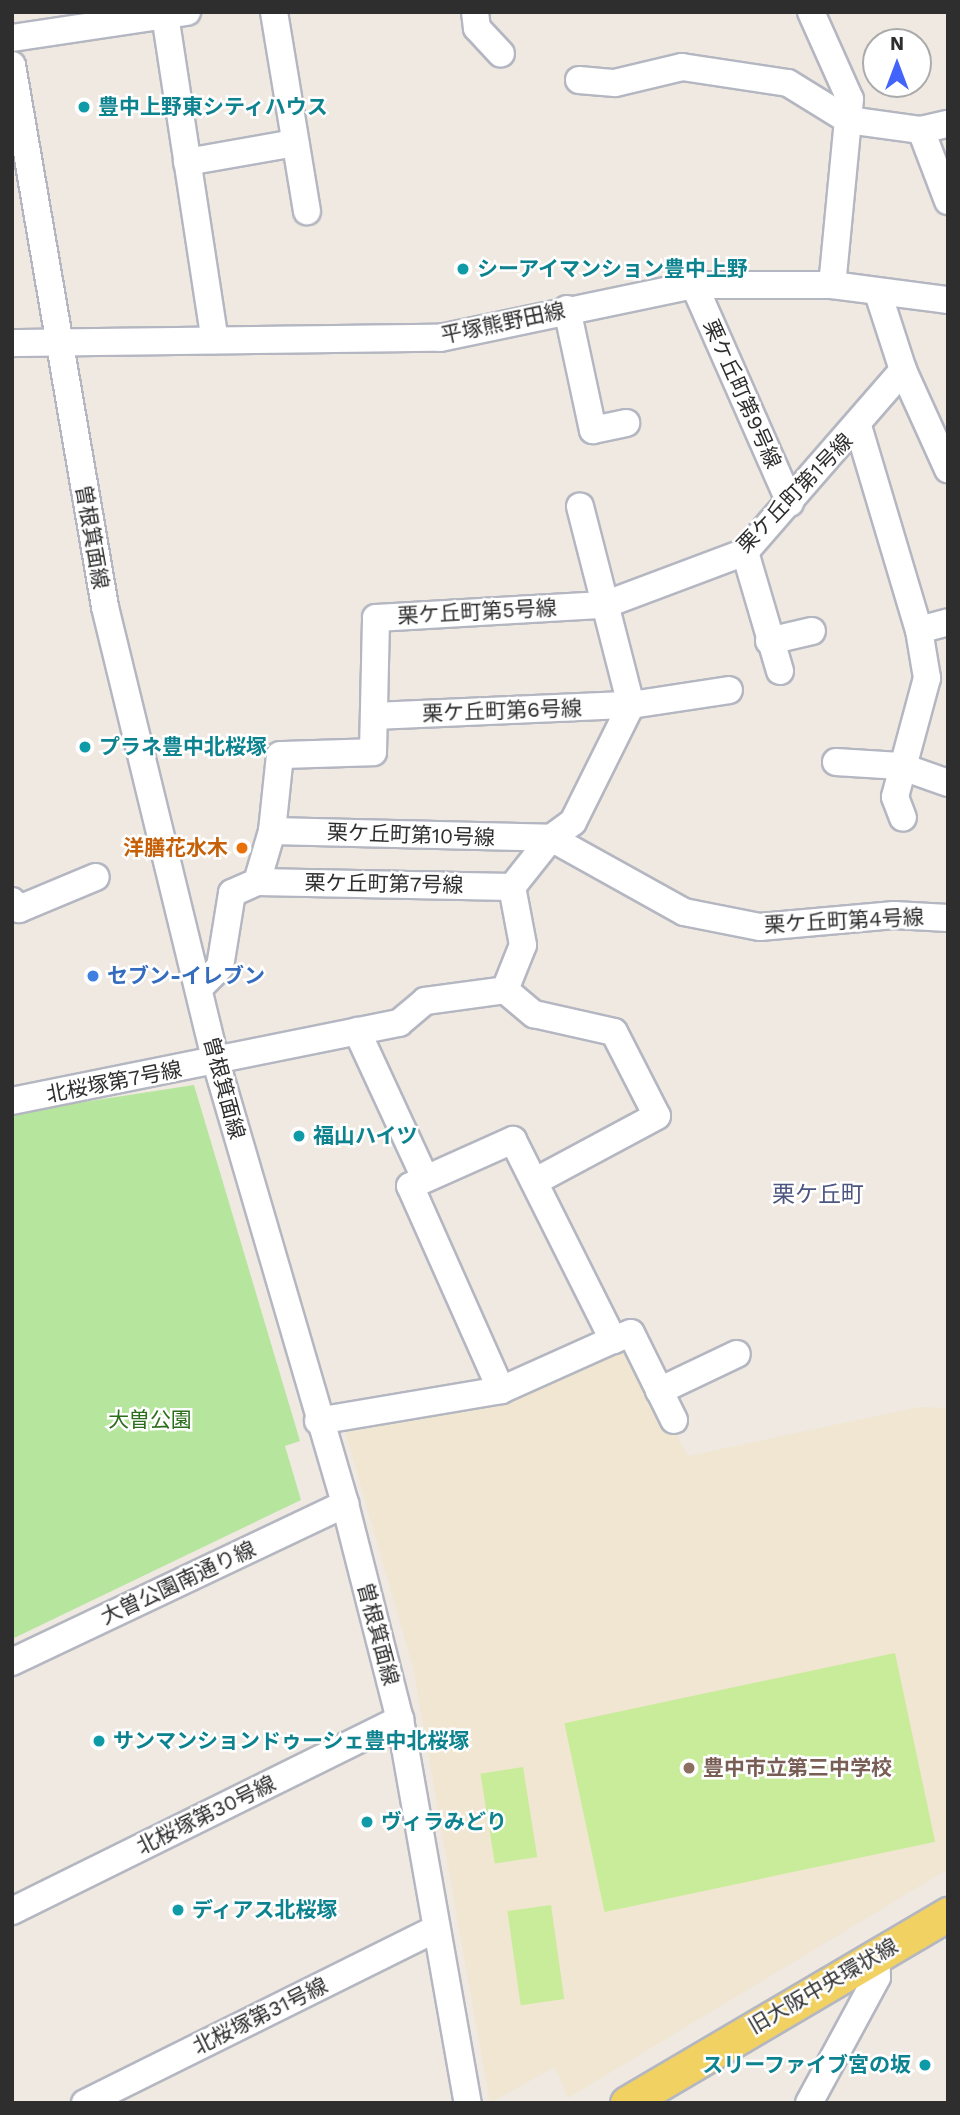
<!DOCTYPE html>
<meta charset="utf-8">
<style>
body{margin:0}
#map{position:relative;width:960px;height:2115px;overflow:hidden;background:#efe9e1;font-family:"Work Sans","Noto Sans JP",sans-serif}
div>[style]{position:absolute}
.education>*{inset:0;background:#f0e6d1}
.green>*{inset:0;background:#b6e59e}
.pitch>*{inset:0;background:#c9ec9a;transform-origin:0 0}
.roads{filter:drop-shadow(2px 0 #b4b7c1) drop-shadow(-2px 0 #b4b7c1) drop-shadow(0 2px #b4b7c1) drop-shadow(0 -2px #b4b7c1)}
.minor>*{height:26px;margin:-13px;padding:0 13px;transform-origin:13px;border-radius:13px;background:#fff}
.major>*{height:33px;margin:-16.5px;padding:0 16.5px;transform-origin:16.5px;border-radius:16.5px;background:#f2d163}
.dots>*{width:19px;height:19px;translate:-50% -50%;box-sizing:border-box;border:4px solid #fff;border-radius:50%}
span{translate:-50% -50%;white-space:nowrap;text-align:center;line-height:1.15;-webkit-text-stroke:5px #fff;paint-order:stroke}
.culture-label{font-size:21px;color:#0d838f;font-weight:700}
.left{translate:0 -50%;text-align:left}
.right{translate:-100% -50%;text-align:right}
.street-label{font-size:21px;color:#2e2e2e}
.food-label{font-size:21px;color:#c56008;font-weight:700}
.shop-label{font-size:21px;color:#366cbe;font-weight:700}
.park-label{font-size:21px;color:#2c6e1b}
.education-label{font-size:21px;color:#785e54;font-weight:700}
.neighbourhood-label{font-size:23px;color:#4d5680}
.frame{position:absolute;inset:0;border:14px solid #2e2e2e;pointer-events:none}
.north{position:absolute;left:862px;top:28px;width:70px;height:70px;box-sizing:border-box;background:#fff;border:2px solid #ababab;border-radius:50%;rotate:0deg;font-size:19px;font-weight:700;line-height:28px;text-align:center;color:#2e2e2e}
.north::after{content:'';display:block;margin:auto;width:24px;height:32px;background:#4264fb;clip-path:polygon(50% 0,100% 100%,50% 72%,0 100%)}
</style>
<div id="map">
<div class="education">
<i style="clip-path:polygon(619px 1346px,631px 1351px,688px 1456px,919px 1407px,948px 1408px,948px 1869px,568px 2098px,555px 2067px,490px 2103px,413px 1667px,344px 1427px)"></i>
</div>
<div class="green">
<i style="clip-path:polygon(194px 1085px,300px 1441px,285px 1446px,301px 1500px,12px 1639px,12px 1113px)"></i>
</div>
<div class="pitch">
<i style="left:895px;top:1653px;width:193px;height:338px;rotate:78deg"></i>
<i style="left:523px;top:1767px;width:91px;height:43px;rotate:81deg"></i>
<i style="left:551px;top:1905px;width:95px;height:44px;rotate:82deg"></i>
</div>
<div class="roads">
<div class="minor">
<i style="left:274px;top:12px;width:202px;rotate:80.6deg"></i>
<i style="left:475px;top:12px;width:16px;rotate:83deg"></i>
<i style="left:477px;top:28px;width:35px;rotate:47deg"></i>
<i style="left:811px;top:12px;width:95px;rotate:65.9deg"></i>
<i style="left:850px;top:99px;width:187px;rotate:95.5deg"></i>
<i style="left:165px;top:15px;width:329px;rotate:81.3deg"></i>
<i style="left:12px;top:38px;width:177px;rotate:-8.5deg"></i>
<i style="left:12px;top:65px;width:550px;rotate:80.26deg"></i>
<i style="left:105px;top:607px;width:468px;rotate:76.3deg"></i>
<i style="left:216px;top:1062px;width:460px;rotate:73.7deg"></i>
<i style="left:345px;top:1504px;width:222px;rotate:75.7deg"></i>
<i style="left:400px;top:1719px;width:390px;rotate:80deg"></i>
<i style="left:579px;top:80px;width:36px;rotate:5deg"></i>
<i style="left:615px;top:83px;width:69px;rotate:-13.4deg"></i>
<i style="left:682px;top:67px;width:107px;rotate:8.6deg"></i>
<i style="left:788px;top:83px;width:70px;rotate:31.7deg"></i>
<i style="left:848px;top:120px;width:74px;rotate:7.8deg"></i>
<i style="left:921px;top:130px;width:28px;rotate:-13deg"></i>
<i style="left:921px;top:130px;width:76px;rotate:69.2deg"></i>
<i style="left:187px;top:162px;width:110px;rotate:-10deg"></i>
<i style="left:694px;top:285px;width:238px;rotate:66.2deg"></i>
<i style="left:878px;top:293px;width:81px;rotate:72deg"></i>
<i style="left:903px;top:370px;width:109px;rotate:65.6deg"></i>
<i style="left:567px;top:309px;width:124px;rotate:77.9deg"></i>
<i style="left:593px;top:430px;width:34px;rotate:-12deg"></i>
<i style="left:12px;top:343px;width:428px;rotate:-0.7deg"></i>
<i style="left:440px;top:338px;width:259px;rotate:-11.8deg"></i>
<i style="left:694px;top:285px;width:138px"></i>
<i style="left:832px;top:285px;width:117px;rotate:7.4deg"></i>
<i style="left:858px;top:426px;width:213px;rotate:73.4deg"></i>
<i style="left:919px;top:630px;width:49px;rotate:80.5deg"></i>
<i style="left:927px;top:678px;width:123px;rotate:105.1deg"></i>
<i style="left:895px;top:797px;width:22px;rotate:69deg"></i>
<i style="left:745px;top:552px;width:124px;rotate:73.6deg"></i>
<i style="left:919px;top:630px;width:30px;rotate:-15deg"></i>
<i style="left:769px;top:641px;width:44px;rotate:-13.1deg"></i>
<i style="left:374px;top:716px;width:257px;rotate:-2.5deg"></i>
<i style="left:631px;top:705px;width:99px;rotate:-8.7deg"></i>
<i style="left:836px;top:762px;width:64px;rotate:3.6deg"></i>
<i style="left:900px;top:766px;width:51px;rotate:19.5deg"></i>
<i style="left:272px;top:831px;width:279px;rotate:1.4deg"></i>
<i style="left:551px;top:838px;width:152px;rotate:29.1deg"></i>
<i style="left:684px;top:912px;width:77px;rotate:11.2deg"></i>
<i style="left:760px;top:927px;width:135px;rotate:-5.1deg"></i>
<i style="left:894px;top:915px;width:54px;rotate:3.2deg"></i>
<i style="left:257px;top:882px;width:255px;rotate:1.1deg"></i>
<i style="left:12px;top:901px;width:11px;rotate:49deg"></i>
<i style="left:19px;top:909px;width:83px;rotate:-22.6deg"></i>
<i style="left:199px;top:988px;width:30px;rotate:-45deg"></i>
<i style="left:220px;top:967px;width:75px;rotate:-80.8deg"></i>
<i style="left:232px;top:893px;width:27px;rotate:-24deg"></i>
<i style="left:257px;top:882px;width:53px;rotate:-73.6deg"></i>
<i style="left:272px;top:831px;width:76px;rotate:-84deg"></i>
<i style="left:280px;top:755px;width:93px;rotate:-1.8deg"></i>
<i style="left:373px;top:752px;width:134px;rotate:-88.7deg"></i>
<i style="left:376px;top:618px;width:228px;rotate:-3.3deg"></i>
<i style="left:604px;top:605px;width:151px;rotate:-20.6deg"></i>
<i style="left:745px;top:552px;width:241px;rotate:-49deg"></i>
<i style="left:505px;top:990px;width:48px;rotate:-68.2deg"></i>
<i style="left:523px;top:945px;width:59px;rotate:-100.7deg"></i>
<i style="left:512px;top:887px;width:63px;rotate:-51.5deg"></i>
<i style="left:551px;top:838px;width:27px;rotate:-36deg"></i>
<i style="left:573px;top:822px;width:131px;rotate:-63.6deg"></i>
<i style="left:631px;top:705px;width:205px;rotate:-104.4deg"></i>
<i style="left:505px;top:990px;width:38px;rotate:40deg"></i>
<i style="left:534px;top:1014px;width:82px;rotate:12.7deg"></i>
<i style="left:614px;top:1032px;width:94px;rotate:62.9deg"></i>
<i style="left:657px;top:1116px;width:137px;rotate:151.8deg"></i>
<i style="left:357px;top:1031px;width:162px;rotate:65.2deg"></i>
<i style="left:12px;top:1101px;width:395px;rotate:-11.4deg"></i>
<i style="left:399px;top:1023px;width:34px;rotate:-40deg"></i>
<i style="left:425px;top:1001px;width:81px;rotate:-7.8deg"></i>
<i style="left:501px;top:1390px;width:223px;rotate:-114deg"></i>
<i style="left:410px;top:1186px;width:113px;rotate:-24.1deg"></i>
<i style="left:513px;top:1140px;width:224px;rotate:63.4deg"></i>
<i style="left:613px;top:1340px;width:19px;rotate:-21deg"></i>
<i style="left:631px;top:1333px;width:97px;rotate:63.7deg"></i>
<i style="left:659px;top:1391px;width:86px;rotate:-25.4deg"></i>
<i style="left:318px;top:1421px;width:186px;rotate:-9.6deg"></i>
<i style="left:501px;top:1390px;width:123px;rotate:-24.1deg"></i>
<i style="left:12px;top:1662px;width:369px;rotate:-25.4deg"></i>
<i style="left:12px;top:1911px;width:433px;rotate:-26.3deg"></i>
<i style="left:85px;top:2103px;width:392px;rotate:-26.4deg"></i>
<i style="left:809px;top:2103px;width:143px;rotate:-61.6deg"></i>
<i style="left:877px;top:1977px;width:23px;rotate:-92deg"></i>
</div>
<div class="major">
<i style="left:627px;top:2103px;width:373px;rotate:-30.5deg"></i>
</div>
</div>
<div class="dots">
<i style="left:84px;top:107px;background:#0f9aa8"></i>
<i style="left:463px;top:269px;background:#0f9aa8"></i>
<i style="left:85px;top:747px;background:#0f9aa8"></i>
<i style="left:242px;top:848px;background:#e8710a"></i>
<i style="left:93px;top:976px;background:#3f7fe0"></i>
<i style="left:299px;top:1136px;background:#0f9aa8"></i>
<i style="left:99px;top:1741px;background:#0f9aa8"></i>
<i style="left:689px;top:1768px;background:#8d6e63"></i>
<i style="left:367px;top:1822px;background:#0f9aa8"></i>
<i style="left:178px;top:1910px;background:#0f9aa8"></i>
<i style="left:925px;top:2065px;background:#0f9aa8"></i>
</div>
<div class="culture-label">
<span class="left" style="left:98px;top:107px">豊中上野東シティハウス</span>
<span class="left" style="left:477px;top:269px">シーアイマンション豊中上野</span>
<span class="left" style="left:99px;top:747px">プラネ豊中北桜塚</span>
<span class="left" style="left:313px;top:1136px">福山ハイツ</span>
<span class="left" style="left:113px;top:1741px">サンマンションドゥーシェ豊中北桜塚</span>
<span class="left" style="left:381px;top:1822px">ヴィラみどり</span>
<span class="left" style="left:192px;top:1910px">ディアス北桜塚</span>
<span class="right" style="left:911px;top:2065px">スリーファイブ宮の坂</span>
</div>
<div class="street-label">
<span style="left:503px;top:323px;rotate:-12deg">平塚熊野田線</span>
<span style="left:742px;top:394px;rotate:66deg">栗ケ丘町第9号線</span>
<span style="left:795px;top:493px;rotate:-46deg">栗ケ丘町第1号線</span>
<span style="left:92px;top:537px;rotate:80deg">曽根箕面線</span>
<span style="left:477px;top:612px;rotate:-3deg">栗ケ丘町第5号線</span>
<span style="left:502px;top:711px;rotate:-2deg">栗ケ丘町第6号線</span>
<span style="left:411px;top:835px;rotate:2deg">栗ケ丘町第10号線</span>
<span style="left:384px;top:884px;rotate:1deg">栗ケ丘町第7号線</span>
<span style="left:844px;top:921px;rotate:-3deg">栗ケ丘町第4号線</span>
<span style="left:114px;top:1082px;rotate:-11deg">北桜塚第7号線</span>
<span style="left:224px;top:1088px;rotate:75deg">曽根箕面線</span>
<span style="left:178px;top:1583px;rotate:-25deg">大曽公園南通り線</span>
<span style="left:378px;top:1634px;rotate:75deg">曽根箕面線</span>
<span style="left:206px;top:1815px;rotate:-26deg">北桜塚第30号線</span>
<span style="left:823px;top:1986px;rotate:-30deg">旧大阪中央環状線</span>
<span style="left:260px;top:2016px;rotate:-26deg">北桜塚第31号線</span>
</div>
<div class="food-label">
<span class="right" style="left:228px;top:848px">洋膳花水木</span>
</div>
<div class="shop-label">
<span class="left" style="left:107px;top:976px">セブン-イレブン</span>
</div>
<div class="park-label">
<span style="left:150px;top:1420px">大曽公園</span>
</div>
<div class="education-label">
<span class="left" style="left:703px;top:1768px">豊中市立第三中学校</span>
</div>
<div class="neighbourhood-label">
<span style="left:818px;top:1195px">栗ケ丘町</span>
</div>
<div class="frame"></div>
<div class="north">N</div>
</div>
